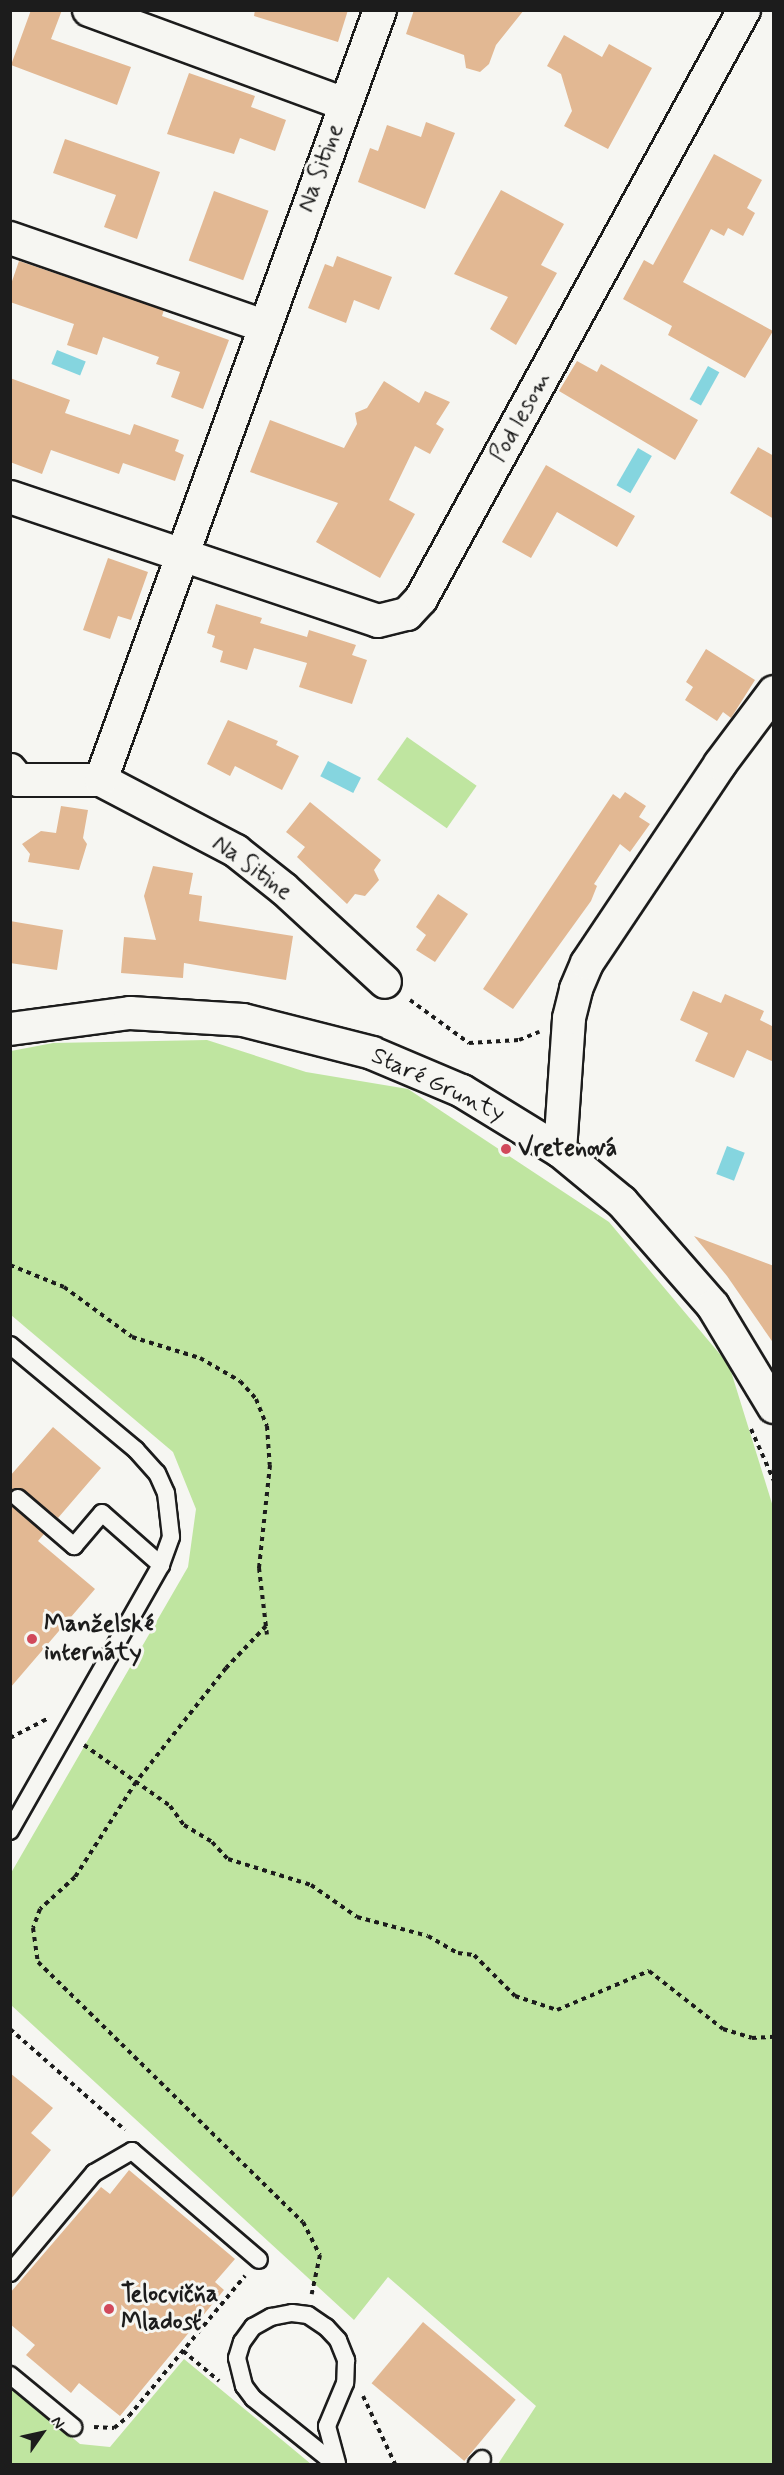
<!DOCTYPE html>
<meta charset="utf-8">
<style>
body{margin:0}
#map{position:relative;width:784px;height:2475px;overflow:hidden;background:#f6f6f2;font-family:Mynerve,sans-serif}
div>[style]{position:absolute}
.green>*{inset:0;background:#bfe5a0;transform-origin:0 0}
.water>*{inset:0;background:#85d5df;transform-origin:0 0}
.building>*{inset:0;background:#e2b893;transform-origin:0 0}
.path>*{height:4px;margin-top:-2px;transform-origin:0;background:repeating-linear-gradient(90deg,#1c1c1c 0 4.5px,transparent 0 9px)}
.roads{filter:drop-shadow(2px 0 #1c1c1c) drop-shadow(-2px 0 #1c1c1c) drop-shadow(0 2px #1c1c1c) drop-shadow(0 -2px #1c1c1c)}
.service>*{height:16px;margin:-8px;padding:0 8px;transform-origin:8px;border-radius:8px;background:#f6f6f2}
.minor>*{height:32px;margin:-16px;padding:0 16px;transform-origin:16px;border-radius:16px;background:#f6f6f2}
.dots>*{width:16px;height:16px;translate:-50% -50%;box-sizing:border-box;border:3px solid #f6f6f2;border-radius:50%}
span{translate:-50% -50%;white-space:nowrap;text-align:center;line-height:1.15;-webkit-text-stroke:6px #f6f6f2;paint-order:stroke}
.street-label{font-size:24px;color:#1c1c1c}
.poi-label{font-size:24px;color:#1c1c1c;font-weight:700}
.left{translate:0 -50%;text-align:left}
.frame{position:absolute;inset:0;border:12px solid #1c1c1c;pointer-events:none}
.north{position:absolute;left:12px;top:2403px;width:60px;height:60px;-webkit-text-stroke:4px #f6f6f2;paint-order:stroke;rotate:56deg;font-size:16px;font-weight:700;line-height:24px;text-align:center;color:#1c1c1c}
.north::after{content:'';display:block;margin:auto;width:21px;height:27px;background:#1c1c1c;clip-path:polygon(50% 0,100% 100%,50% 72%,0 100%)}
</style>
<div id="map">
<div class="green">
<i style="left:407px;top:737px;width:85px;height:52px;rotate:35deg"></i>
<i style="clip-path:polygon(207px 1040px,306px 1072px,408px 1089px,609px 1222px,729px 1365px,774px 1510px,773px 2464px,498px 2464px,536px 2406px,388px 2277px,354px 2320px,11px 2005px,11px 1873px,188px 1567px,196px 1509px,173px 1452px,11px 1315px,11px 1051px,53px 1043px)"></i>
<i style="clip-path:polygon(184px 2359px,311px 2464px,11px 2464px,10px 2386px,80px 2444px,110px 2447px)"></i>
</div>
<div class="water">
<i style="left:57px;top:350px;width:31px;height:15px;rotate:22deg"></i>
<i style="left:708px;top:366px;width:13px;height:38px;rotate:29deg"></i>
<i style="left:638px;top:448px;width:16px;height:43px;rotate:30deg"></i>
<i style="left:328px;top:761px;width:37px;height:17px;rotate:27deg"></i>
<i style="left:727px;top:1146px;width:19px;height:30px;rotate:21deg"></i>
</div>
<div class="building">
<i style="clip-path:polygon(31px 10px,62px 10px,51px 39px,131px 67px,117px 105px,11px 65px)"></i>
<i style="clip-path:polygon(255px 10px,348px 10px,338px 42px,254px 16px)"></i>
<i style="clip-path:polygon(414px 10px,524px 10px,496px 45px,489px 64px,480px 72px,466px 68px,464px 55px,406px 34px)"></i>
<i style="clip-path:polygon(564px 35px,602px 57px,609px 44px,652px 68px,608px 149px,564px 126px,572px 111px,561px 74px,547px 66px)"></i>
<i style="clip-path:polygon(189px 73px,255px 96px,251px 107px,286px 120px,275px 151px,240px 138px,234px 154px,167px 134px)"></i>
<i style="clip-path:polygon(426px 122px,455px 133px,425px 209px,358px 182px,370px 148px,378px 151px,387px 125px,421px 137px)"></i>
<i style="clip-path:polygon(65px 139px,160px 172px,137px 239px,104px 227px,116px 195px,53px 173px)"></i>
<i style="clip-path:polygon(714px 154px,762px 180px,747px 208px,755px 213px,743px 236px,728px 228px,724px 236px,711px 229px,683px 282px,773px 331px,745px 378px,668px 335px,672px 326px,623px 299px,644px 260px,653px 265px)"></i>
<i style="clip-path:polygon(501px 190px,564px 224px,541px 265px,557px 273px,516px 345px,490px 329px,508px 297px,454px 274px)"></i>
<i style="left:214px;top:191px;width:58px;height:74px;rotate:20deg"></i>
<i style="clip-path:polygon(337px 256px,392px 277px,379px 310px,354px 300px,346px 323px,308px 308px,325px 264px,333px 267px)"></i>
<i style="clip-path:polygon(19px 261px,164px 310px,162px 316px,229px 340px,203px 409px,171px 397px,180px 372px,156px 364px,159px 357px,103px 337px,97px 355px,67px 345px,74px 324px,10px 302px,10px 287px)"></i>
<i style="clip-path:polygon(577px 361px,597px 372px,601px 364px,698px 420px,675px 460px,559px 391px)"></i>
<i style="clip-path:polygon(10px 378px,70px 400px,65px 413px,130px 435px,134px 424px,179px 440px,175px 451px,184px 455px,175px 481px,123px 463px,119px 474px,51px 450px,42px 474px,10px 462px)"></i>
<i style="clip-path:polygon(384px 381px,419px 403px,425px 391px,450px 402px,436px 424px,444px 429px,430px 454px,415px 446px,389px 500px,415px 514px,380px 578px,316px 542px,338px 503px,250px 472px,270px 420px,344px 448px,357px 424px,355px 413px,367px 408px)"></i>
<i style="clip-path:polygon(758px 447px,774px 456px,774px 519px,730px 493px)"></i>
<i style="clip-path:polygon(546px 465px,635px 516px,617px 547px,557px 512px,531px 558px,502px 542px)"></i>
<i style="clip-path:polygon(108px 558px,148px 572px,131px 620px,118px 616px,110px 639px,83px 630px)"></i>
<i style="clip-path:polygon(216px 604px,262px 618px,260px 623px,307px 637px,309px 630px,356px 645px,352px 655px,367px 660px,352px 704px,299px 687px,307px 663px,254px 648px,247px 670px,220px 662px,223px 651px,212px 647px,215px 636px,207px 633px)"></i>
<i style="clip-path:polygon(706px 649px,755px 680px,731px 718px,723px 712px,717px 721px,685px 700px,693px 687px,686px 682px)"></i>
<i style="clip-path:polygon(228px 720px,278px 741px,276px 745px,299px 756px,282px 790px,235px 766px,230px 776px,207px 764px)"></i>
<i style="clip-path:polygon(625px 792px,646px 806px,639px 817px,650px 824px,630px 852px,620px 844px,594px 884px,597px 886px,591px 901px,513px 1009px,483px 989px,613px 794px,620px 799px)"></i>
<i style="clip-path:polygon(310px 802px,381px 860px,374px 870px,379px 880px,365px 896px,355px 894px,347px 904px,297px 857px,305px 847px,286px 832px)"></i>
<i style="clip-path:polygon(61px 806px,88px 810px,83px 838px,87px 844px,79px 870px,28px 862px,30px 854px,22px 844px,41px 831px,56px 833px)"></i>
<i style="clip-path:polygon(153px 866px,193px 873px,189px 894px,202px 896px,199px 921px,293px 936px,286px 980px,184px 963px,183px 978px,121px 973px,124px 937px,156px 940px,144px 896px)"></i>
<i style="clip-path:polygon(438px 894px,468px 914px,435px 962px,416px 950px,426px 935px,416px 927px)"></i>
<i style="clip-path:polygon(10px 921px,63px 930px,57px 970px,10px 963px)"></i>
<i style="clip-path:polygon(693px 991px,721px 1003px,725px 994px,764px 1011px,760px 1020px,774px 1027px,774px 1062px,747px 1050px,734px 1078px,695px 1061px,708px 1033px,680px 1020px)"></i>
<i style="clip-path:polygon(694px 1236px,774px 1266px,774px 1344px,727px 1276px)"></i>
<i style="clip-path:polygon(53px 1427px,101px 1468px,58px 1518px,24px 1490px,10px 1491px,10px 1476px)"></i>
<i style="clip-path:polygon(10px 1505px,44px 1534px,38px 1541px,95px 1589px,10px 1688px)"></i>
<i style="clip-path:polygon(10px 2073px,53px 2108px,31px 2133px,51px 2150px,10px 2200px)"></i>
<i style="clip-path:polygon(129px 2170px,235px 2259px,215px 2282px,224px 2290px,120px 2416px,79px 2383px,71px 2393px,26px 2355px,35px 2345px,10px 2324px,10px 2293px,101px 2187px,110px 2194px)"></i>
<i style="left:423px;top:2322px;width:121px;height:80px;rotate:40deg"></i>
</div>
<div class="path">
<i style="left:410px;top:1000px;width:73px;rotate:36.1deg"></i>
<i style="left:469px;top:1043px;width:50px;rotate:-3.4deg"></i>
<i style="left:519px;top:1040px;width:22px;rotate:-22deg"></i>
<i style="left:10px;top:1265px;width:58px;rotate:22.2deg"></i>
<i style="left:64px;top:1287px;width:84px;rotate:36.3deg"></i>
<i style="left:132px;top:1337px;width:71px;rotate:17.2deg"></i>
<i style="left:200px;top:1358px;width:46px;rotate:29.9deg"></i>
<i style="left:240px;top:1381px;width:24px;rotate:48deg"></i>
<i style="left:256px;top:1399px;width:29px;rotate:68deg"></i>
<i style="left:267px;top:1426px;width:39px;rotate:86deg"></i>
<i style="left:270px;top:1465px;width:104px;rotate:96.1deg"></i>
<i style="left:259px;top:1568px;width:67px;rotate:83.2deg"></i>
<i style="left:751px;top:1429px;width:57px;rotate:66.1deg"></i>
<i style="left:266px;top:1626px;width:58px;rotate:133.6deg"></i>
<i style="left:226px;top:1668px;width:145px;rotate:128.3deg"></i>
<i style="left:136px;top:1782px;width:113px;rotate:122.7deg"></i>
<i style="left:75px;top:1877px;width:47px;rotate:137.6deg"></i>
<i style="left:40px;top:1909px;width:20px;rotate:110deg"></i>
<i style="left:33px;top:1928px;width:34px;rotate:82deg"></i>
<i style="left:38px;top:1962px;width:371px;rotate:44.5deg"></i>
<i style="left:303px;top:2222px;width:37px;rotate:63deg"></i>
<i style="left:320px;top:2255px;width:40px;rotate:102deg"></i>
<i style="left:10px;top:1738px;width:42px;rotate:-27.2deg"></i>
<i style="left:84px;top:1745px;width:105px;rotate:35.3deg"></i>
<i style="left:170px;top:1806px;width:24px;rotate:54deg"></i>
<i style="left:184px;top:1825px;width:33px;rotate:31deg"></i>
<i style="left:212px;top:1842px;width:23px;rotate:47deg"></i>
<i style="left:228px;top:1859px;width:87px;rotate:17.4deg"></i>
<i style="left:311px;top:1885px;width:56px;rotate:34.8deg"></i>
<i style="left:357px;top:1917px;width:73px;rotate:15deg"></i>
<i style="left:428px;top:1936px;width:34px;rotate:30deg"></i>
<i style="left:458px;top:1953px;width:16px;rotate:7deg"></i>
<i style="left:474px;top:1955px;width:58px;rotate:45deg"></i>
<i style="left:515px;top:1996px;width:44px;rotate:18.4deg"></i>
<i style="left:557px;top:2010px;width:100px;rotate:-23deg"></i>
<i style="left:649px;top:1971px;width:94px;rotate:38.1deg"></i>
<i style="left:723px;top:2029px;width:30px;rotate:17deg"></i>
<i style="left:752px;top:2038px;width:22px;rotate:-3deg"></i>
<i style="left:10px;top:2029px;width:153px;rotate:41.3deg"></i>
<i style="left:183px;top:2351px;width:47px;rotate:39.8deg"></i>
<i style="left:363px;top:2396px;width:75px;rotate:64.8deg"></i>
<i style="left:94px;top:2427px;width:20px;rotate:3deg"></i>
<i style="left:114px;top:2428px;width:19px;rotate:-39deg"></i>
<i style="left:129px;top:2416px;width:182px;rotate:-50.4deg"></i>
</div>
<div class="roads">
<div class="service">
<i style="left:10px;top:1345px;width:164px;rotate:39.8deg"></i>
<i style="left:136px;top:1450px;width:31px;rotate:48deg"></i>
<i style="left:157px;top:1473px;width:22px;rotate:66deg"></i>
<i style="left:166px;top:1493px;width:44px;rotate:83.5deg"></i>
<i style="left:171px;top:1537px;width:30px;rotate:110deg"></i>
<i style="left:161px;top:1565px;width:306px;rotate:119.6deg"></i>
<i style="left:18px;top:1498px;width:74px;rotate:40.6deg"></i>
<i style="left:74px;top:1546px;width:43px;rotate:-49.7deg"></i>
<i style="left:102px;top:1513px;width:79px;rotate:41.4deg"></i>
<i style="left:10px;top:2273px;width:131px;rotate:-50deg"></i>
<i style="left:94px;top:2173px;width:44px;rotate:-30.1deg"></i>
<i style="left:132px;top:2151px;width:167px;rotate:40.6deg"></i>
<i style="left:10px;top:2375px;width:82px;rotate:39.5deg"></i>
<i style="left:335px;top:2464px;width:105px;rotate:-141.2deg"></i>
<i style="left:253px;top:2398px;width:15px;rotate:-127deg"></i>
<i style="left:244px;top:2386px;width:29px;rotate:-104deg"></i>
<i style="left:237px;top:2358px;width:17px;rotate:-73deg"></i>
<i style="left:242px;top:2342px;width:19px;rotate:-54deg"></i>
<i style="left:253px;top:2327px;width:21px;rotate:-29deg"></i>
<i style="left:271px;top:2317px;width:21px;rotate:-11deg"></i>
<i style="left:292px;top:2313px;width:16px;rotate:7deg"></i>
<i style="left:308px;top:2315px;width:22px;rotate:34deg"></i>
<i style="left:326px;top:2327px;width:18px;rotate:47deg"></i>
<i style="left:338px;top:2340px;width:22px;rotate:68deg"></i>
<i style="left:346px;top:2360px;width:23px;rotate:92deg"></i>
<i style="left:345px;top:2383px;width:47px;rotate:112.7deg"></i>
<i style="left:327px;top:2426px;width:39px;rotate:75deg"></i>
<i style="left:477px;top:2464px;width:7px;rotate:-45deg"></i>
</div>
<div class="minor">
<i style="left:89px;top:10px;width:273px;rotate:20.2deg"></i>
<i style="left:10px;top:238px;width:269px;rotate:19.1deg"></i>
<i style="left:10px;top:497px;width:388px;rotate:18.6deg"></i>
<i style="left:378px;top:621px;width:30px;rotate:-14deg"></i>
<i style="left:407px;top:614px;width:21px;rotate:-47deg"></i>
<i style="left:421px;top:599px;width:672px;rotate:-61.26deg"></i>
<i style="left:10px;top:770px;width:13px;rotate:51deg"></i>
<i style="left:18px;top:780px;width:83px"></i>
<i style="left:101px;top:780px;width:153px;rotate:27.7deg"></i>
<i style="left:236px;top:851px;width:61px;rotate:38.4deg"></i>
<i style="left:284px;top:889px;width:137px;rotate:42.6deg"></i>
<i style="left:101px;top:780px;width:819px;rotate:-70.08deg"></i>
<i style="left:10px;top:1029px;width:121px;rotate:-7.6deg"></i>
<i style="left:130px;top:1013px;width:113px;rotate:3.5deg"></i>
<i style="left:243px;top:1020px;width:133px;rotate:14.3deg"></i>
<i style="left:372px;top:1053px;width:98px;rotate:22.9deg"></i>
<i style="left:462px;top:1091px;width:115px;rotate:31.5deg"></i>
<i style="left:560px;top:1151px;width:80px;rotate:39.4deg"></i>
<i style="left:622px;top:1202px;width:138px;rotate:48.8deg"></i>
<i style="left:713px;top:1306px;width:118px;rotate:58.9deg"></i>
<i style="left:560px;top:1151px;width:133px;rotate:-86.1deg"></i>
<i style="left:569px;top:1018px;width:30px;rotate:-76deg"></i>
<i style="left:576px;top:989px;width:28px;rotate:-67deg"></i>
<i style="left:587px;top:963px;width:239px;rotate:-56.2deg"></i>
<i style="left:720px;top:764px;width:90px;rotate:-53.1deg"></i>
</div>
</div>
<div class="dots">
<i style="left:506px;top:1149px;background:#d1495b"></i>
<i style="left:32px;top:1639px;background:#d1495b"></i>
<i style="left:109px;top:2309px;background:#d1495b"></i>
</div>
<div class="street-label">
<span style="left:321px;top:168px;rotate:-70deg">Na Sitine</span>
<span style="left:521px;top:417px;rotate:-61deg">Pod lesom</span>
<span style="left:252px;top:868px;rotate:36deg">Na Sitine</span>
<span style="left:438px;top:1085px;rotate:25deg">Staré Grunty</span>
</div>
<div class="poi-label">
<span class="left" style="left:518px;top:1149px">Vretenová</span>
<span class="left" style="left:44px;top:1639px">Manželské<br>internáty</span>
<span class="left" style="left:121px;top:2309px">Telocvičňa<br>Mladosť</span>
</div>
<div class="frame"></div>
<div class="north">N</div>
</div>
